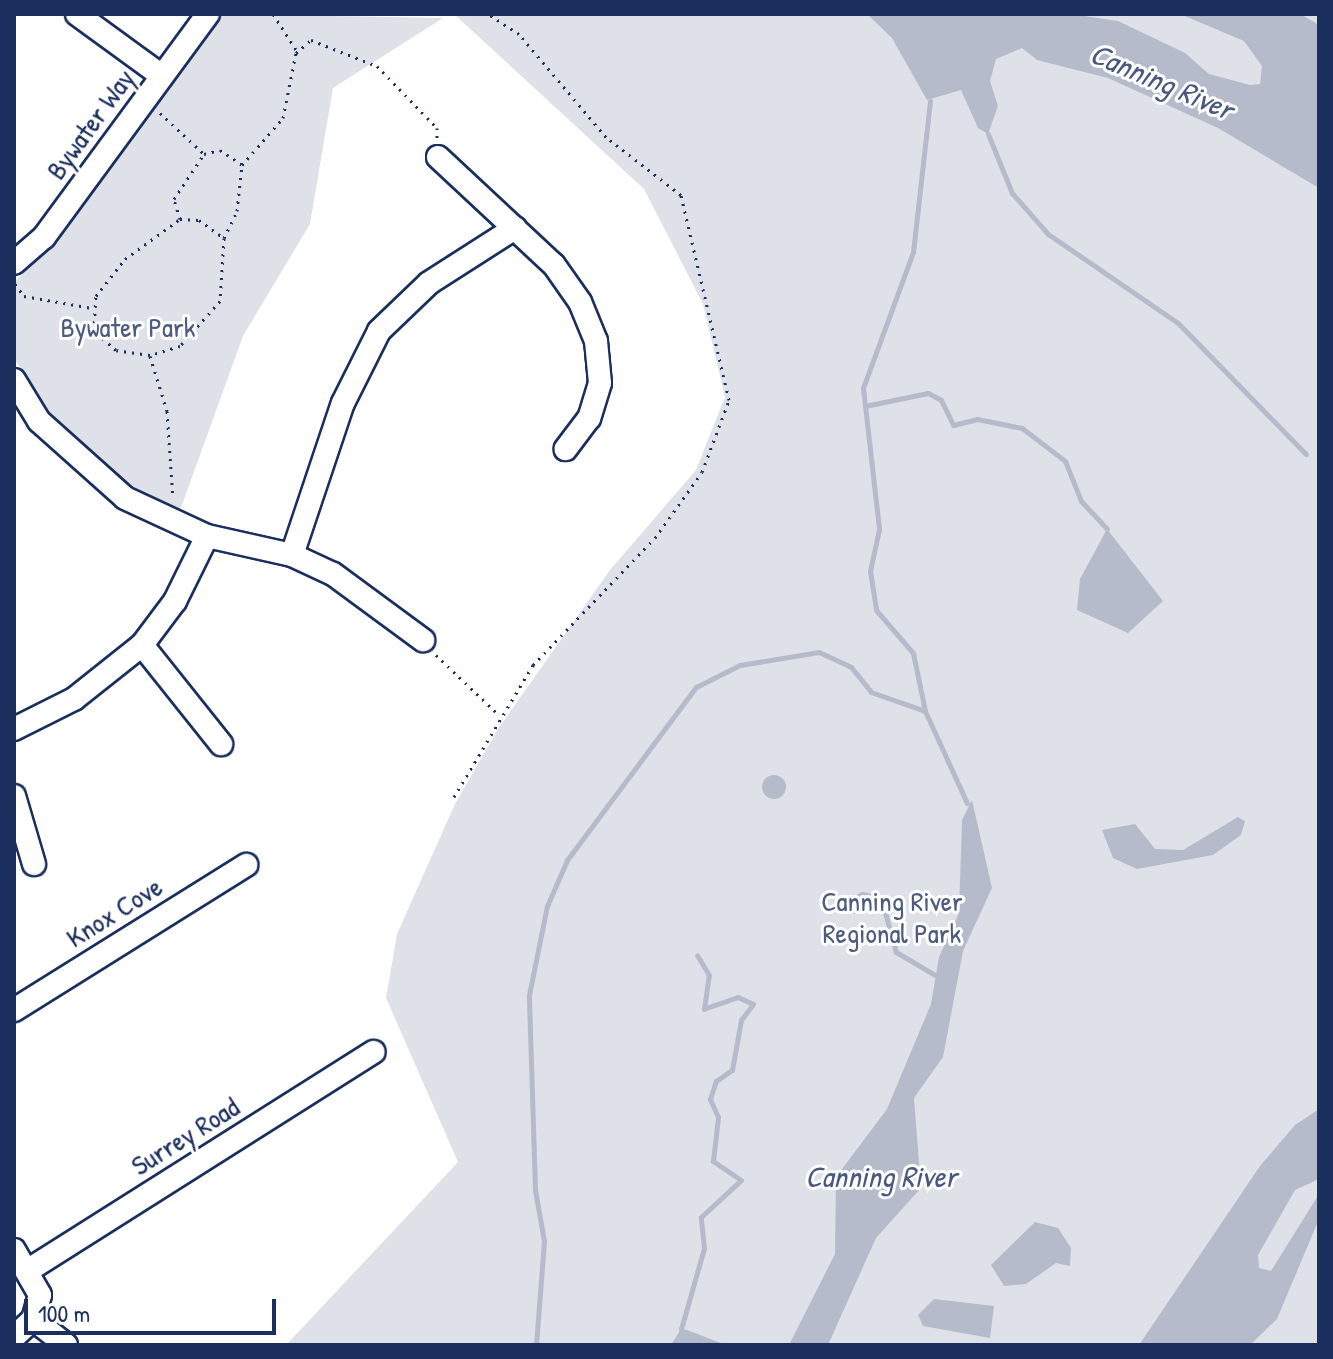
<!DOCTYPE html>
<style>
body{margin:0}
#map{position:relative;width:1333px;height:1359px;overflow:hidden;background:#fff;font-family:"Patrick Hand",sans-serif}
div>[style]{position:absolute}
.green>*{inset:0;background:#dee1e7}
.water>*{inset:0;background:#b5bbca}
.round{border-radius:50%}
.stream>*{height:5px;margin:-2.5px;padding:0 2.5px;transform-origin:2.5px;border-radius:2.5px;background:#b5bbca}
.path>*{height:3px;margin-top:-1.5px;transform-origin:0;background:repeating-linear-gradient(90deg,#1b2f5e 0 2px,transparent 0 8px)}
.roads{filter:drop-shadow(2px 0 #1b2f5e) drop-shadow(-2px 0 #1b2f5e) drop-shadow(0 2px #1b2f5e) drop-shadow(0 -2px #1b2f5e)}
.minor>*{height:22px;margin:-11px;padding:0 11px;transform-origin:11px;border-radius:11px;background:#fff}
span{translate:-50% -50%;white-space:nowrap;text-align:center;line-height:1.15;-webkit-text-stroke:6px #fff;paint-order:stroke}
.street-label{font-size:28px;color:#1b2f5e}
.park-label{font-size:28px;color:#4c5c80}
.water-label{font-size:30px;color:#49597e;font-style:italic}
.frame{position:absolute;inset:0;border:16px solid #1b2f5e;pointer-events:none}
.scale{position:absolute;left:24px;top:1299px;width:252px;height:36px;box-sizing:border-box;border:4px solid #1b2f5e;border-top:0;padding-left:10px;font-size:24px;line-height:28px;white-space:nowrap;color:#1b2f5e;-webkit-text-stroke:6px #fff;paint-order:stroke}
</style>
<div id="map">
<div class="green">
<i style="clip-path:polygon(224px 14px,443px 18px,333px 88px,310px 224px,243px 336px,178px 516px,94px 460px,43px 404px,14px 358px,14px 282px,55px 243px)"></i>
<i style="clip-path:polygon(454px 14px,1319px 14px,1319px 1345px,286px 1345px,458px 1162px,386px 998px,397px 934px,455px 804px,498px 729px,610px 570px,696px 470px,725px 397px,703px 304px,644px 189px)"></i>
</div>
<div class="water">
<i style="clip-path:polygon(867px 14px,1071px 14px,1118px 21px,1185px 53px,1209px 74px,1250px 85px,1260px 84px,1262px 66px,1244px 41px,1180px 14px,1300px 14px,1319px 25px,1319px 188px,1218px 128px,1108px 78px,1037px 60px,1022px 48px,996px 59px,990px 81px,998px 106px,988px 134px,978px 128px,961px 90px,927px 100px,892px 38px)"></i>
<i style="clip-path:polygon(1107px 529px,1163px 601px,1128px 633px,1077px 610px,1080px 579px)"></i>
<i class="round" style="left:762px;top:775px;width:24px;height:24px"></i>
<i style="clip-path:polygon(972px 800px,992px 888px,963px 951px,943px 1057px,914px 1098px,921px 1188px,876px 1238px,828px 1345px,789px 1345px,835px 1254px,836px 1177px,887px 1109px,931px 1004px,939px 957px,959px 913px,962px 820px)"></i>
<i style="clip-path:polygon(1238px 817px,1245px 821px,1241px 835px,1213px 855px,1137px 869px,1113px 858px,1102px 830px,1135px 824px,1155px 849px,1183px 850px)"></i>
<i style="clip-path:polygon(1319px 1109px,1319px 1179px,1295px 1190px,1258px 1255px,1259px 1268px,1271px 1271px,1319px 1194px,1319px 1219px,1277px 1319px,1250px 1345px,1139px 1345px,1260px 1166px,1295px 1125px)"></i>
<i style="clip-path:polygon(1035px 1222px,1058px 1228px,1071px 1248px,1070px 1266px,1056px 1263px,1026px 1284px,1004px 1286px,991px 1265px)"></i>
<i style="clip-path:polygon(934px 1299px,994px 1306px,990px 1338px,923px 1326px,918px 1315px)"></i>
<i style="clip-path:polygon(681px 1329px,687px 1330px,726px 1345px,671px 1345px)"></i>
</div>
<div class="stream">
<i style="left:930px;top:101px;width:152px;rotate:96.4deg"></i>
<i style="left:913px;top:252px;width:145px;rotate:110.2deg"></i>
<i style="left:863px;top:388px;width:142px;rotate:83.5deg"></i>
<i style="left:879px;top:529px;width:43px;rotate:102.1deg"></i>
<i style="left:870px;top:571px;width:39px;rotate:81deg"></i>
<i style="left:876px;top:610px;width:57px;rotate:49.3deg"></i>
<i style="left:913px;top:653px;width:59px;rotate:78.3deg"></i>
<i style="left:925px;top:711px;width:101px;rotate:65.5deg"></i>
<i style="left:988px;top:134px;width:64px;rotate:67.9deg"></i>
<i style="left:1012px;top:193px;width:55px;rotate:48.7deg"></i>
<i style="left:1048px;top:234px;width:158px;rotate:34.4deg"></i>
<i style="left:1178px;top:323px;width:183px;rotate:45.7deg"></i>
<i style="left:865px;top:406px;width:64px;rotate:-11.7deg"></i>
<i style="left:928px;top:393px;width:15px;rotate:28deg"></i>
<i style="left:941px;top:400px;width:28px;rotate:64deg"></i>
<i style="left:953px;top:425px;width:25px;rotate:-14deg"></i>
<i style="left:977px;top:419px;width:46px;rotate:11.3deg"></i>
<i style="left:1022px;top:428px;width:54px;rotate:37.5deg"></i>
<i style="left:1065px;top:461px;width:43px;rotate:68.2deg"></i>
<i style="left:1081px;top:501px;width:38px;rotate:47deg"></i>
<i style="left:855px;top:911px;width:11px;rotate:-117deg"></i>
<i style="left:850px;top:901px;width:14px;rotate:-30deg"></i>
<i style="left:862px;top:894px;width:19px;rotate:12deg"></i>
<i style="left:881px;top:898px;width:56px;rotate:74.5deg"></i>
<i style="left:896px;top:952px;width:45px;rotate:30.5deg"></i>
<i style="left:681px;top:1329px;width:84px;rotate:-74.1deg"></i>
<i style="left:704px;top:1248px;width:31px;rotate:-96deg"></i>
<i style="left:701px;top:1217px;width:54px;rotate:-42.8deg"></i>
<i style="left:741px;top:1180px;width:34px;rotate:-146deg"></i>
<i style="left:713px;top:1161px;width:44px;rotate:-83.5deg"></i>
<i style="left:718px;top:1117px;width:20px;rotate:-114deg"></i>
<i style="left:710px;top:1099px;width:19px;rotate:-72deg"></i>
<i style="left:716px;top:1081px;width:19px;rotate:-35deg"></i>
<i style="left:732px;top:1070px;width:51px;rotate:-79.8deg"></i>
<i style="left:741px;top:1020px;width:20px;rotate:-53deg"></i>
<i style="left:753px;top:1004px;width:17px;rotate:-155deg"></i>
<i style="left:738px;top:997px;width:36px;rotate:161deg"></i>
<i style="left:704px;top:1009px;width:34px;rotate:-82deg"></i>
<i style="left:709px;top:975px;width:23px;rotate:-121deg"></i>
<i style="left:536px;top:1345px;width:104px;rotate:-85.6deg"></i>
<i style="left:544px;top:1241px;width:52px;rotate:-100deg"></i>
<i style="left:535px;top:1190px;width:195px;rotate:-91.8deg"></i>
<i style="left:529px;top:995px;width:91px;rotate:-78.6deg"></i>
<i style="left:547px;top:906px;width:50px;rotate:-66.5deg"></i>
<i style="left:567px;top:860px;width:216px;rotate:-53.3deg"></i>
<i style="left:696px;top:687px;width:49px;rotate:-26.6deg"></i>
<i style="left:740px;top:665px;width:80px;rotate:-9.3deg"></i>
<i style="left:819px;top:652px;width:35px;rotate:25deg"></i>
<i style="left:851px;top:667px;width:32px;rotate:51deg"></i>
<i style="left:871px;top:692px;width:57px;rotate:19.4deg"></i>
</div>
<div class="path">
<i style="left:273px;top:14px;width:44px;rotate:57deg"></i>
<i style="left:160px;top:113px;width:60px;rotate:43deg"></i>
<i style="left:180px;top:219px;width:19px;rotate:3deg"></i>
<i style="left:199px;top:220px;width:31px;rotate:36deg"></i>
<i style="left:224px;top:238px;width:63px;rotate:93.6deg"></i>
<i style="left:220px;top:301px;width:60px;rotate:131.6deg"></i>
<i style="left:180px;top:346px;width:31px;rotate:163deg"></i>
<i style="left:150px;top:355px;width:34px;rotate:-172deg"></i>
<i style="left:116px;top:350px;width:29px;rotate:-139deg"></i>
<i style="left:94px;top:331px;width:35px;rotate:-87deg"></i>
<i style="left:96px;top:296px;width:47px;rotate:-51.9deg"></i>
<i style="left:125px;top:259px;width:68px;rotate:-36deg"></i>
<i style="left:180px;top:219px;width:21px;rotate:-107deg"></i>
<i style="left:174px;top:199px;width:54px;rotate:-56.3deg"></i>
<i style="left:204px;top:154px;width:16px;rotate:-14deg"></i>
<i style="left:220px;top:150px;width:27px;rotate:34deg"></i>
<i style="left:224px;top:238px;width:30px;rotate:-64deg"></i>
<i style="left:237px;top:211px;width:46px;rotate:-83.8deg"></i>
<i style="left:242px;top:165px;width:62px;rotate:-48.9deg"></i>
<i style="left:283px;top:118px;width:66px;rotate:-78.7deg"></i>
<i style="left:296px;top:53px;width:20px;rotate:-41deg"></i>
<i style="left:311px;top:40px;width:71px;rotate:21.5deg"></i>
<i style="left:377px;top:66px;width:86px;rotate:45.9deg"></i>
<i style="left:437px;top:128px;width:10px;rotate:90deg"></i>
<i style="left:15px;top:284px;width:15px;rotate:53deg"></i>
<i style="left:24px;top:296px;width:69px;rotate:10deg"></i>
<i style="left:150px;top:356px;width:58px;rotate:72.8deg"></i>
<i style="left:167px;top:411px;width:87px;rotate:86.1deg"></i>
<i style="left:436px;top:655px;width:86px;rotate:43.6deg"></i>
<i style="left:454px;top:797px;width:154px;rotate:-59.1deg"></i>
<i style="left:533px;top:665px;width:176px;rotate:-46.2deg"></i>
<i style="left:655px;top:538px;width:81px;rotate:-54.5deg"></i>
<i style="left:702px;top:472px;width:77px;rotate:-69.4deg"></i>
<i style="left:729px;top:400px;width:211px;rotate:-103.2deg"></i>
<i style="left:681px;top:195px;width:95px;rotate:-142.3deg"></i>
<i style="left:606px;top:137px;width:135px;rotate:-130.2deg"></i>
<i style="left:519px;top:34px;width:37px;rotate:-147deg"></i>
</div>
<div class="roads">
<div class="minor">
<i style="left:77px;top:14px;width:105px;rotate:36.1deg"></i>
<i style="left:438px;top:157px;width:158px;rotate:43deg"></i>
<i style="left:554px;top:265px;width:45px;rotate:54.9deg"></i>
<i style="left:580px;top:302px;width:42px;rotate:67.7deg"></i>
<i style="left:596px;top:341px;width:42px;rotate:84.6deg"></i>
<i style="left:600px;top:383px;width:37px;rotate:107deg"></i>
<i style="left:589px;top:418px;width:39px;rotate:127deg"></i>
<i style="left:14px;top:263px;width:40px;rotate:-41deg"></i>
<i style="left:44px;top:237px;width:277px;rotate:-53.7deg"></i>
<i style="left:14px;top:380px;width:48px;rotate:58.6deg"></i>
<i style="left:39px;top:421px;width:115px;rotate:41.8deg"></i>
<i style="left:125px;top:498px;width:90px;rotate:24.9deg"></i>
<i style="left:207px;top:536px;width:87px;rotate:12.6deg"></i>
<i style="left:292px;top:555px;width:45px;rotate:24.9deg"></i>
<i style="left:333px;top:574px;width:112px;rotate:36.3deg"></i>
<i style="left:292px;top:555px;width:160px;rotate:-71.5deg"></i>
<i style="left:343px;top:403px;width:80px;rotate:-63.4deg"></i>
<i style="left:379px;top:331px;width:69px;rotate:-43.8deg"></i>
<i style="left:429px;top:283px;width:102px;rotate:-32.6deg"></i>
<i style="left:142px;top:645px;width:127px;rotate:51.4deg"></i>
<i style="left:14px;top:729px;width:67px;rotate:-26.6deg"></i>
<i style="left:74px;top:699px;width:87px;rotate:-38.5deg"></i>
<i style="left:142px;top:645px;width:55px;rotate:-53.1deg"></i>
<i style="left:175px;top:601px;width:72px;rotate:-63.8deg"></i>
<i style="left:14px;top:796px;width:71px;rotate:73.6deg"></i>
<i style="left:14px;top:1010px;width:274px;rotate:-32deg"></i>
<i style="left:14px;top:1250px;width:52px;rotate:60deg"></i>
<i style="left:40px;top:1295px;width:25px;rotate:106deg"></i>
<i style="left:33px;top:1319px;width:42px;rotate:38.2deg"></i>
<i style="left:27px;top:1271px;width:410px;rotate:-32.3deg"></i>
<i style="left:14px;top:1337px;width:26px;rotate:-43deg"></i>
</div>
</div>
<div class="street-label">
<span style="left:90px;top:124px;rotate:-54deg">Bywater Way</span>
<span style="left:114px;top:912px;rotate:-32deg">Knox Cove</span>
<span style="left:185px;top:1136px;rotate:-32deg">Surrey Road</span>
</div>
<div class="park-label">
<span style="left:128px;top:327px">Bywater Park</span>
<span style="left:892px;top:917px">Canning River<br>Regional Park</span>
</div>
<div class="water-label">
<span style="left:1162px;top:81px;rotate:23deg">Canning River</span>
<span style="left:881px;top:1176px">Canning River</span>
</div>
<div class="frame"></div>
<div class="scale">100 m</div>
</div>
